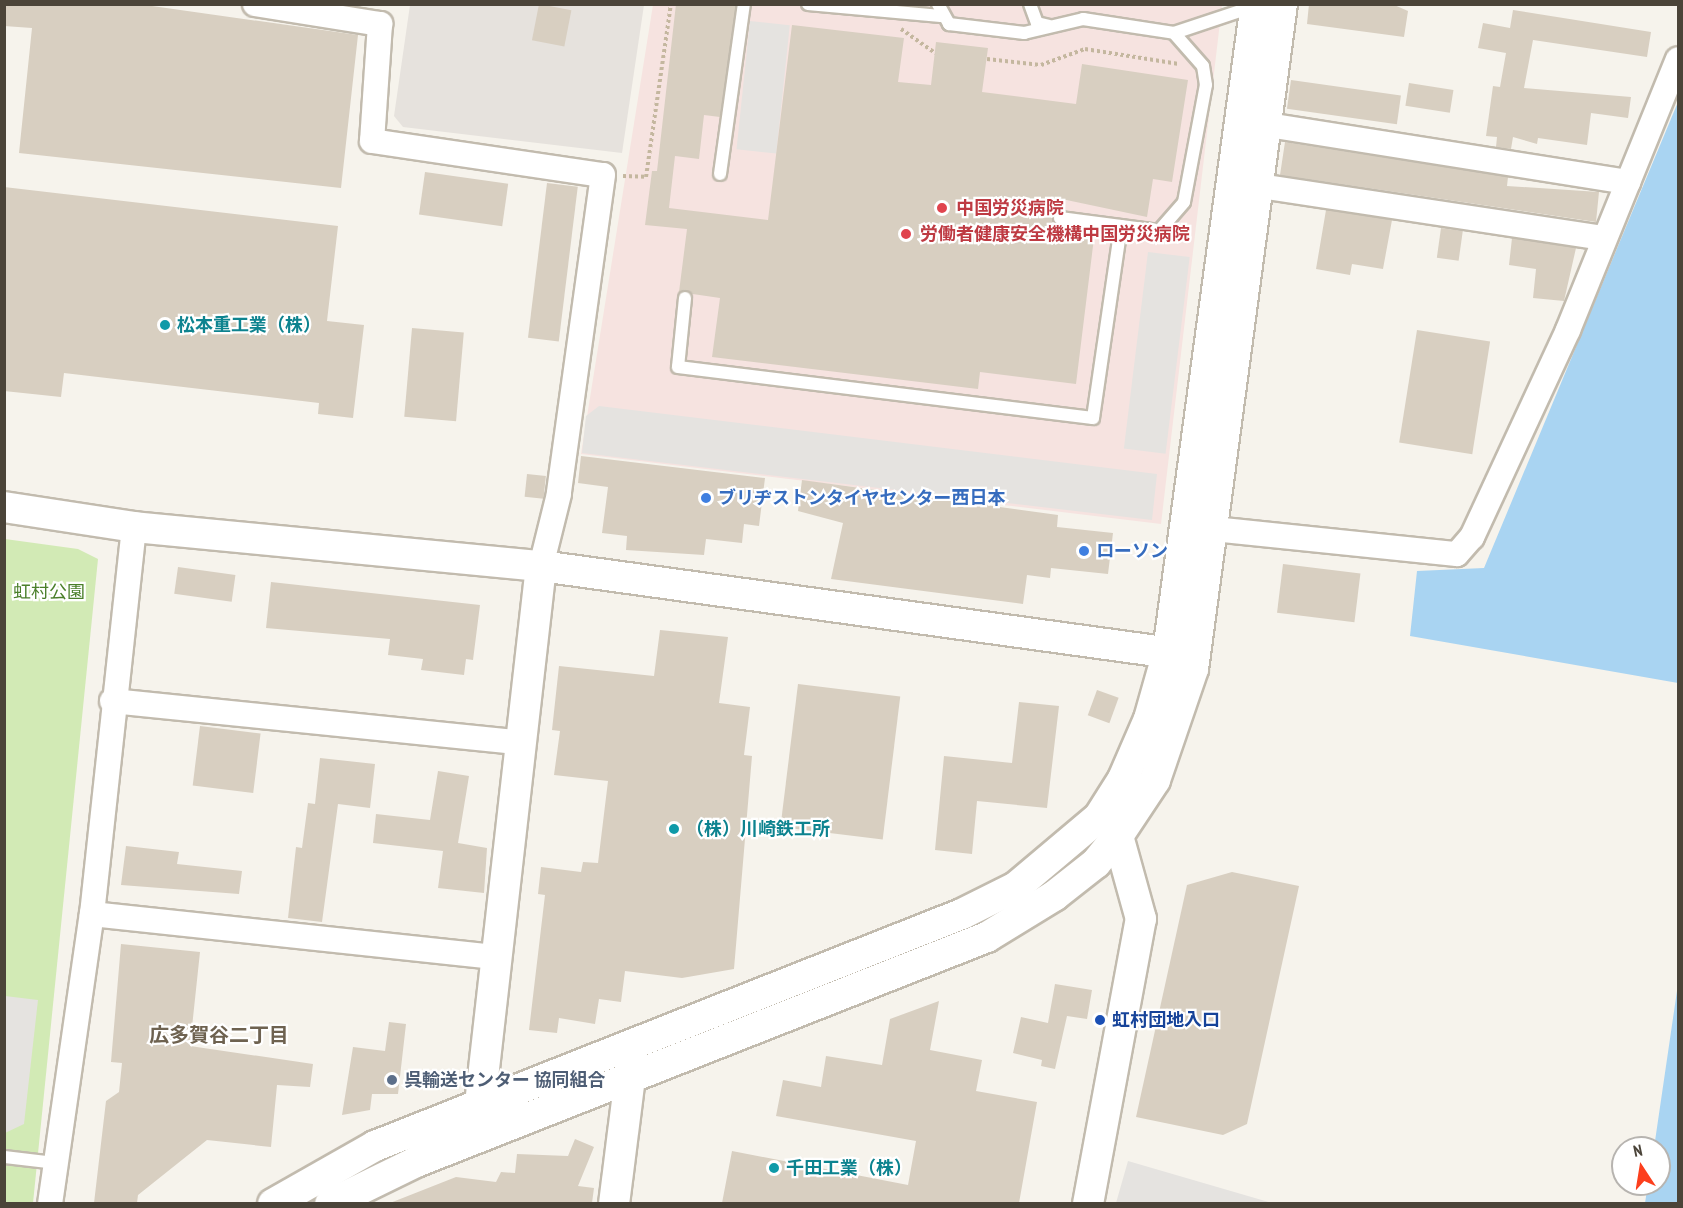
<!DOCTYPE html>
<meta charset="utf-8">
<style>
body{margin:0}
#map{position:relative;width:1683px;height:1208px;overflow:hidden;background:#f6f3ec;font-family:"PT Sans Narrow","Noto Sans JP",sans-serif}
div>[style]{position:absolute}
.industrial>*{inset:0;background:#e6e2dd}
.medical>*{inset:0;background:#f6e3e0}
.green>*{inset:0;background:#d2eab5}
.parking>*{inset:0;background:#e5e3e0;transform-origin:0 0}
.water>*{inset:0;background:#a9d4f2}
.building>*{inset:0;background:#d8cfc1;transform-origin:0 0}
.path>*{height:4px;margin-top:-2px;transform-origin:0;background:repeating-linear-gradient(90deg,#c4b79f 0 3px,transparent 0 6px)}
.roads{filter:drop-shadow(2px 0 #c2bbae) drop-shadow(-2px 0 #c2bbae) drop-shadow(0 2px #c2bbae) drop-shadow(0 -2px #c2bbae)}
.service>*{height:12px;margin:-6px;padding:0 6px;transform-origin:6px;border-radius:6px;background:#fff}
.minor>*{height:24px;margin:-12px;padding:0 12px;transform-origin:12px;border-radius:12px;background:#fff}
.tertiary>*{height:30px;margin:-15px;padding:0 15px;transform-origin:15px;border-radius:15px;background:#fff}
.dots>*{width:16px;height:16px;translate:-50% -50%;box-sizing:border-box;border:3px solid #fff;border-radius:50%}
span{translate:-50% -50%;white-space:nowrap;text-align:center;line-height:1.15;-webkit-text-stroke:4.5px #fff;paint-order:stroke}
.health-label{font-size:18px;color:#be3a42;font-weight:700}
.left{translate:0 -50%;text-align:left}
.culture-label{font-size:18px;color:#0d838f;font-weight:700}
.shop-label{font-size:18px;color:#366cbe;font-weight:700}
.park-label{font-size:18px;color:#4a7f2a}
.transit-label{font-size:18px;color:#164399;font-weight:700}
.service-label{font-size:18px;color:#4e5e75;font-weight:700}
.neighbourhood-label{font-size:20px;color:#6e6250;font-weight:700}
.frame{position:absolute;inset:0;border:6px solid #4b4439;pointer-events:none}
.north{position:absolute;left:1611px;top:1136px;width:60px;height:60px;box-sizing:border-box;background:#fff;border:2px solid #b7b4b0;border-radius:50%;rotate:348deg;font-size:16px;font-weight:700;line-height:24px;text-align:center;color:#4b4439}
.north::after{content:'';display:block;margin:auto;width:21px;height:27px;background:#fc3f1d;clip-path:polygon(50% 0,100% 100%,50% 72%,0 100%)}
</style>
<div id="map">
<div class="industrial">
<i style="clip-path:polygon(410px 5px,644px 5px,622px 153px,403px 127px,394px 116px)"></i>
</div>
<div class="medical">
<i style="clip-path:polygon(653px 5px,1222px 5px,1161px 524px,581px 454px)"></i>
</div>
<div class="green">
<i style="clip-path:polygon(5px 539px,78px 549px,98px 559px,33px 1203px,5px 1203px)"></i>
</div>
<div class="parking">
<i style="left:750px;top:21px;width:40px;height:129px;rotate:6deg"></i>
<i style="left:1148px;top:252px;width:42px;height:198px;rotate:7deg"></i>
<i style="clip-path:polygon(599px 406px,1157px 474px,1152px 520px,582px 453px,586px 416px)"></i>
<i style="clip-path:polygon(5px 996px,38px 1000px,24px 1124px,5px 1133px)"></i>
<i style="clip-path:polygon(1128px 1161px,1272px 1203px,1116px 1203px)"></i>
</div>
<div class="water">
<i style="clip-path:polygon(1678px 102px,1678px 683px,1410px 636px,1417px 571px,1484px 568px)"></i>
<i style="clip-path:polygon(1678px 984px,1678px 1203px,1645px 1203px,1648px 1184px,1659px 1184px,1659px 1148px,1654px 1148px)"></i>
</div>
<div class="building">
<i style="clip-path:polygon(4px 4px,138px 4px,358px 35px,341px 188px,19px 153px,32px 28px,4px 26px)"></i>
<i style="left:539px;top:4px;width:33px;height:37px;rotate:11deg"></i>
<i style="clip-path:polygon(676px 4px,736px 4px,720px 117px,704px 115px,699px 159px,675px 156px,669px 208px,768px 220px,792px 25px,904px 38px,898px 82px,931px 85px,936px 42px,988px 48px,982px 92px,1076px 104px,1082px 64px,1188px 80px,1172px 182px,1153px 179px,1147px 217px,1057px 198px,1052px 233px,1094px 238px,1076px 384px,980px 372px,978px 389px,712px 357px,720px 298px,679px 292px,687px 229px,645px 225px,652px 171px,657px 171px)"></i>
<i style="clip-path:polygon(1309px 4px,1392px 4px,1408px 11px,1404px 37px,1307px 24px)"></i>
<i style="clip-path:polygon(1513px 10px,1651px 32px,1647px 57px,1533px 40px,1524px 88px,1631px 97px,1628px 118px,1591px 113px,1587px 145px,1538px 138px,1537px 144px,1513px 137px,1511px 149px,1496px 147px,1497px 137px,1486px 136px,1493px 86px,1500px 87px,1506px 53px,1478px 48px,1483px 23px,1510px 28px)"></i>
<i style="left:1291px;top:80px;width:111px;height:29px;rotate:8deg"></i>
<i style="left:1409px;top:83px;width:45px;height:23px;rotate:9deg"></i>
<i style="clip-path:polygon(1285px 142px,1508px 177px,1507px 186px,1599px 192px,1596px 222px,1280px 175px)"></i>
<i style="left:425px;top:172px;width:84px;height:43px;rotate:8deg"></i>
<i style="left:547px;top:183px;width:31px;height:156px;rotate:7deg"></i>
<i style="clip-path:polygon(4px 187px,338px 226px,327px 321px,364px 325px,353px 418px,318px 414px,319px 403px,64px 373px,61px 397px,4px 391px)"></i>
<i style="clip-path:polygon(1326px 210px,1392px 220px,1383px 269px,1352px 264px,1350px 275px,1316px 269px)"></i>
<i style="left:1441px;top:228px;width:22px;height:30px;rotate:8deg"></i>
<i style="clip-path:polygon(1512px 238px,1576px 248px,1564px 301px,1533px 298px,1536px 269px,1509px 265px)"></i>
<i style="left:412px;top:328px;width:52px;height:89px;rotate:5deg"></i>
<i style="left:1417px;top:330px;width:74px;height:114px;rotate:9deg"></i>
<i style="clip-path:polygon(581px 456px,765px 478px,759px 526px,744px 524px,742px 543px,706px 539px,704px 555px,626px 550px,627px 536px,602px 533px,608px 487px,578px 483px)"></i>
<i style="left:527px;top:474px;width:19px;height:23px;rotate:6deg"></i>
<i style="clip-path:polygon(802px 480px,1058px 515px,1057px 527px,1113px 533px,1108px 574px,1051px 568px,1050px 578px,1027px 575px,1023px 604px,831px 579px,843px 523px,798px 511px)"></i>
<i style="left:1283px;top:564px;width:78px;height:49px;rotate:7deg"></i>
<i style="left:178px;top:567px;width:58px;height:27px;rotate:8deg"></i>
<i style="clip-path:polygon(271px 582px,480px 605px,473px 660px,466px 659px,464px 675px,421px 670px,423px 659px,388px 655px,390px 639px,266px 628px)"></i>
<i style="clip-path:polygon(660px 630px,728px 637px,719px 703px,750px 707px,744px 755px,752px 756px,734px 969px,682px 978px,625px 971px,621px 1002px,599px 999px,595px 1024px,559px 1018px,557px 1033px,529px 1030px,545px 895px,538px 894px,541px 867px,581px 872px,583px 862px,598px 863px,608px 781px,554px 775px,560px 731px,552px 730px,559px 666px,654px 676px)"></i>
<i style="left:798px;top:684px;width:103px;height:144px;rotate:7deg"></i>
<i style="left:1097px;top:690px;width:23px;height:27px;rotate:20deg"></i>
<i style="clip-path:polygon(1019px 702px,1059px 706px,1047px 808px,977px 801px,972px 854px,935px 850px,944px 756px,1012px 763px)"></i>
<i style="left:200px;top:726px;width:61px;height:60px;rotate:7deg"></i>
<i style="clip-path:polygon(320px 758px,375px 764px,370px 808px,338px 804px,322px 922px,288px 918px,296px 847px,302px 848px,308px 803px,315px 804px)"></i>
<i style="clip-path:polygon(438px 771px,469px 776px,458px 843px,487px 848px,484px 893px,438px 888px,443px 851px,373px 843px,376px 814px,430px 820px)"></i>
<i style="clip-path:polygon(126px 846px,179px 852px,177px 864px,242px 871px,239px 894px,121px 885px)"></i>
<i style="clip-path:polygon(1232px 872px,1299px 886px,1247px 1124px,1223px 1135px,1136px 1117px,1187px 885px)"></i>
<i style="clip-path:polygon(121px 944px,200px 952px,190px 1046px,313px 1064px,310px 1087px,277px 1085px,271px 1147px,207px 1140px,138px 1195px,137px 1203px,94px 1203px,106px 1101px,119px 1092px,122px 1063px,111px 1062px)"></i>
<i style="clip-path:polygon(1055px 984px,1092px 990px,1087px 1019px,1067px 1016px,1055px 1069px,1041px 1066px,1042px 1060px,1013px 1053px,1021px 1017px,1048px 1023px)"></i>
<i style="clip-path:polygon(939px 1001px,930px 1050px,982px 1060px,976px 1091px,1037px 1102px,1019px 1203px,722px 1203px,732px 1151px,908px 1185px,916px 1141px,776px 1116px,783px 1080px,821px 1087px,826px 1056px,882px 1065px,890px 1019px)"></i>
<i style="clip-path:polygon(389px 1022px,406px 1024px,398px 1094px,372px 1094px,370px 1110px,342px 1115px,353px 1047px,385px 1051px)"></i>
<i style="clip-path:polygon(575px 1139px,594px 1147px,578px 1186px,594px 1188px,592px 1203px,390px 1203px,456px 1177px,496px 1182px,501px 1172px,515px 1173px,517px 1154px,568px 1156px)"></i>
</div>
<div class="path">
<i style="left:901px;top:29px;width:42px;rotate:35.2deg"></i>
<i style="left:987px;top:59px;width:54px;rotate:6.3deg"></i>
<i style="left:1041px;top:65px;width:47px;rotate:-20deg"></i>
<i style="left:1085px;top:49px;width:95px;rotate:9.1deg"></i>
<i style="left:623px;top:176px;width:23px;rotate:2deg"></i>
<i style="left:646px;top:177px;width:175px;rotate:-81.8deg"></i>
</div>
<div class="roads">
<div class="service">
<i style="left:808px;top:4px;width:133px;rotate:5.2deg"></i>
<i style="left:938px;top:4px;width:23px;rotate:61deg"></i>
<i style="left:949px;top:24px;width:76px;rotate:6.8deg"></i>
<i style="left:1024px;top:33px;width:61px;rotate:-13.3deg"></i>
<i style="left:1083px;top:19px;width:92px;rotate:8.7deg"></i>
<i style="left:1174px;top:33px;width:85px;rotate:-18.4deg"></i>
<i style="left:1030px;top:4px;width:20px;rotate:70deg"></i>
<i style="left:1037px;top:23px;width:12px;rotate:14deg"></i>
<i style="left:720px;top:174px;width:172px;rotate:-82deg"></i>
<i style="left:1060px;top:218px;width:100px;rotate:7.5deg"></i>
<i style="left:1159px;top:231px;width:38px;rotate:-49deg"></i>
<i style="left:1184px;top:202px;width:119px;rotate:-79.4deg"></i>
<i style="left:1206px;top:85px;width:19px;rotate:-99deg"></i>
<i style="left:1203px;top:66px;width:44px;rotate:-131.3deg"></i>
<i style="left:685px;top:298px;width:69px;rotate:95.8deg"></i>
<i style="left:678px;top:367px;width:418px;rotate:7deg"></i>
<i style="left:1093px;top:418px;width:194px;rotate:-81.7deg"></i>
<i style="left:4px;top:1157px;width:51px;rotate:6.7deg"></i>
</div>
<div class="minor">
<i style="left:255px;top:4px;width:127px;rotate:9.1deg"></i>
<i style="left:380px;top:24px;width:117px;rotate:93.9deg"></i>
<i style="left:372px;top:141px;width:233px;rotate:8.4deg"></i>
<i style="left:603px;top:175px;width:322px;rotate:97.9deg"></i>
<i style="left:559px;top:494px;width:74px;rotate:104deg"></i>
<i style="left:1249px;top:122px;width:384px;rotate:9deg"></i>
<i style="left:1240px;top:183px;width:368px;rotate:8.6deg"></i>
<i style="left:1194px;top:527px;width:264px;rotate:5.9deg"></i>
<i style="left:1457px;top:554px;width:23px;rotate:-49deg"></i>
<i style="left:1472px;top:537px;width:228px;rotate:-65.1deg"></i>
<i style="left:1568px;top:330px;width:292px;rotate:-67.9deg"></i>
<i style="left:112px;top:701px;width:412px;rotate:5.8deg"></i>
<i style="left:92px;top:914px;width:407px;rotate:6.1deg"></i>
<i style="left:50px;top:1204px;width:293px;rotate:-81.8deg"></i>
<i style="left:92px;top:914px;width:389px;rotate:-83.8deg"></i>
</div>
<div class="tertiary">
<i style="left:4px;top:507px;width:132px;rotate:8.7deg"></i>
<i style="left:134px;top:527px;width:409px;rotate:5.5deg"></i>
<i style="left:541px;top:566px;width:651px;rotate:7.86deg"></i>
<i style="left:485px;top:1120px;width:17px;rotate:-107deg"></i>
<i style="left:480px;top:1104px;width:541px;rotate:-83.53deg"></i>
<i style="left:273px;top:1204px;width:117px;rotate:-29.6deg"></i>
<i style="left:375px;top:1146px;width:631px;rotate:-21.57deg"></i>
<i style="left:962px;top:914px;width:60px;rotate:-26.6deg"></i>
<i style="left:1016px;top:887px;width:109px;rotate:-40.1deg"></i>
<i style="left:1099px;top:817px;width:45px;rotate:-57.7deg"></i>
<i style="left:1123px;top:779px;width:65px;rotate:-66.6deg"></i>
<i style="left:1149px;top:719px;width:70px;rotate:-74.2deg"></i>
<i style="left:1168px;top:652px;width:654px;rotate:-82.27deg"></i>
<i style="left:330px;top:1204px;width:96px;rotate:-26deg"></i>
<i style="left:416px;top:1162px;width:614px;rotate:-21.51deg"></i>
<i style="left:987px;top:937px;width:79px;rotate:-31.5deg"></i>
<i style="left:1054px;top:896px;width:53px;rotate:-38.2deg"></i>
<i style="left:1096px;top:863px;width:35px;rotate:-51deg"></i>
<i style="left:1118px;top:836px;width:67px;rotate:-56.5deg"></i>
<i style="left:1155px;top:780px;width:117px;rotate:-71.1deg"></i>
<i style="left:1193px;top:669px;width:671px;rotate:-82.38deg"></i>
<i style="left:614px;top:1204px;width:144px;rotate:-82.8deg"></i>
<i style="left:1088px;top:1204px;width:290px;rotate:-79.5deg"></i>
<i style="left:1141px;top:919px;width:86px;rotate:-105.5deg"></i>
<i style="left:1118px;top:836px;width:17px;rotate:-135deg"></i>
</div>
</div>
<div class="dots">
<i style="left:942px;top:208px;background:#e0444e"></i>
<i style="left:906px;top:234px;background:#e0444e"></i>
<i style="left:165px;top:325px;background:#0f9aa8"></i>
<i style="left:706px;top:498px;background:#3f7fe0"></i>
<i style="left:1084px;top:551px;background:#3f7fe0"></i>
<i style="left:674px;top:829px;background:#0f9aa8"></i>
<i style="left:1100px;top:1020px;background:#1a4fb4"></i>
<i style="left:392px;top:1080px;background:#5c6f8a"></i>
<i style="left:774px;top:1168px;background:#0f9aa8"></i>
</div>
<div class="health-label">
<span class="left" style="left:956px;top:208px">中国労災病院</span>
<span class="left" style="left:920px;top:234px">労働者健康安全機構中国労災病院</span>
</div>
<div class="culture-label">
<span class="left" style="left:177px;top:325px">松本重工業（株）</span>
<span class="left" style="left:686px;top:829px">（株）川崎鉄工所</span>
<span class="left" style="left:786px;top:1168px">千田工業（株）</span>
</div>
<div class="shop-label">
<span class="left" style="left:718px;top:498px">ブリヂストンタイヤセンター西日本</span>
<span class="left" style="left:1096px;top:551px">ローソン</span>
</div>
<div class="park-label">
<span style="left:49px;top:592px">虹村公園</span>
</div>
<div class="transit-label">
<span class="left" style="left:1112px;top:1020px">虹村団地入口</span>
</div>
<div class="service-label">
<span class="left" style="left:404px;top:1080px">呉輸送センター 協同組合</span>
</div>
<div class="neighbourhood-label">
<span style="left:219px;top:1035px">広多賀谷二丁目</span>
</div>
<div class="frame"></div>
<div class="north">N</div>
</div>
